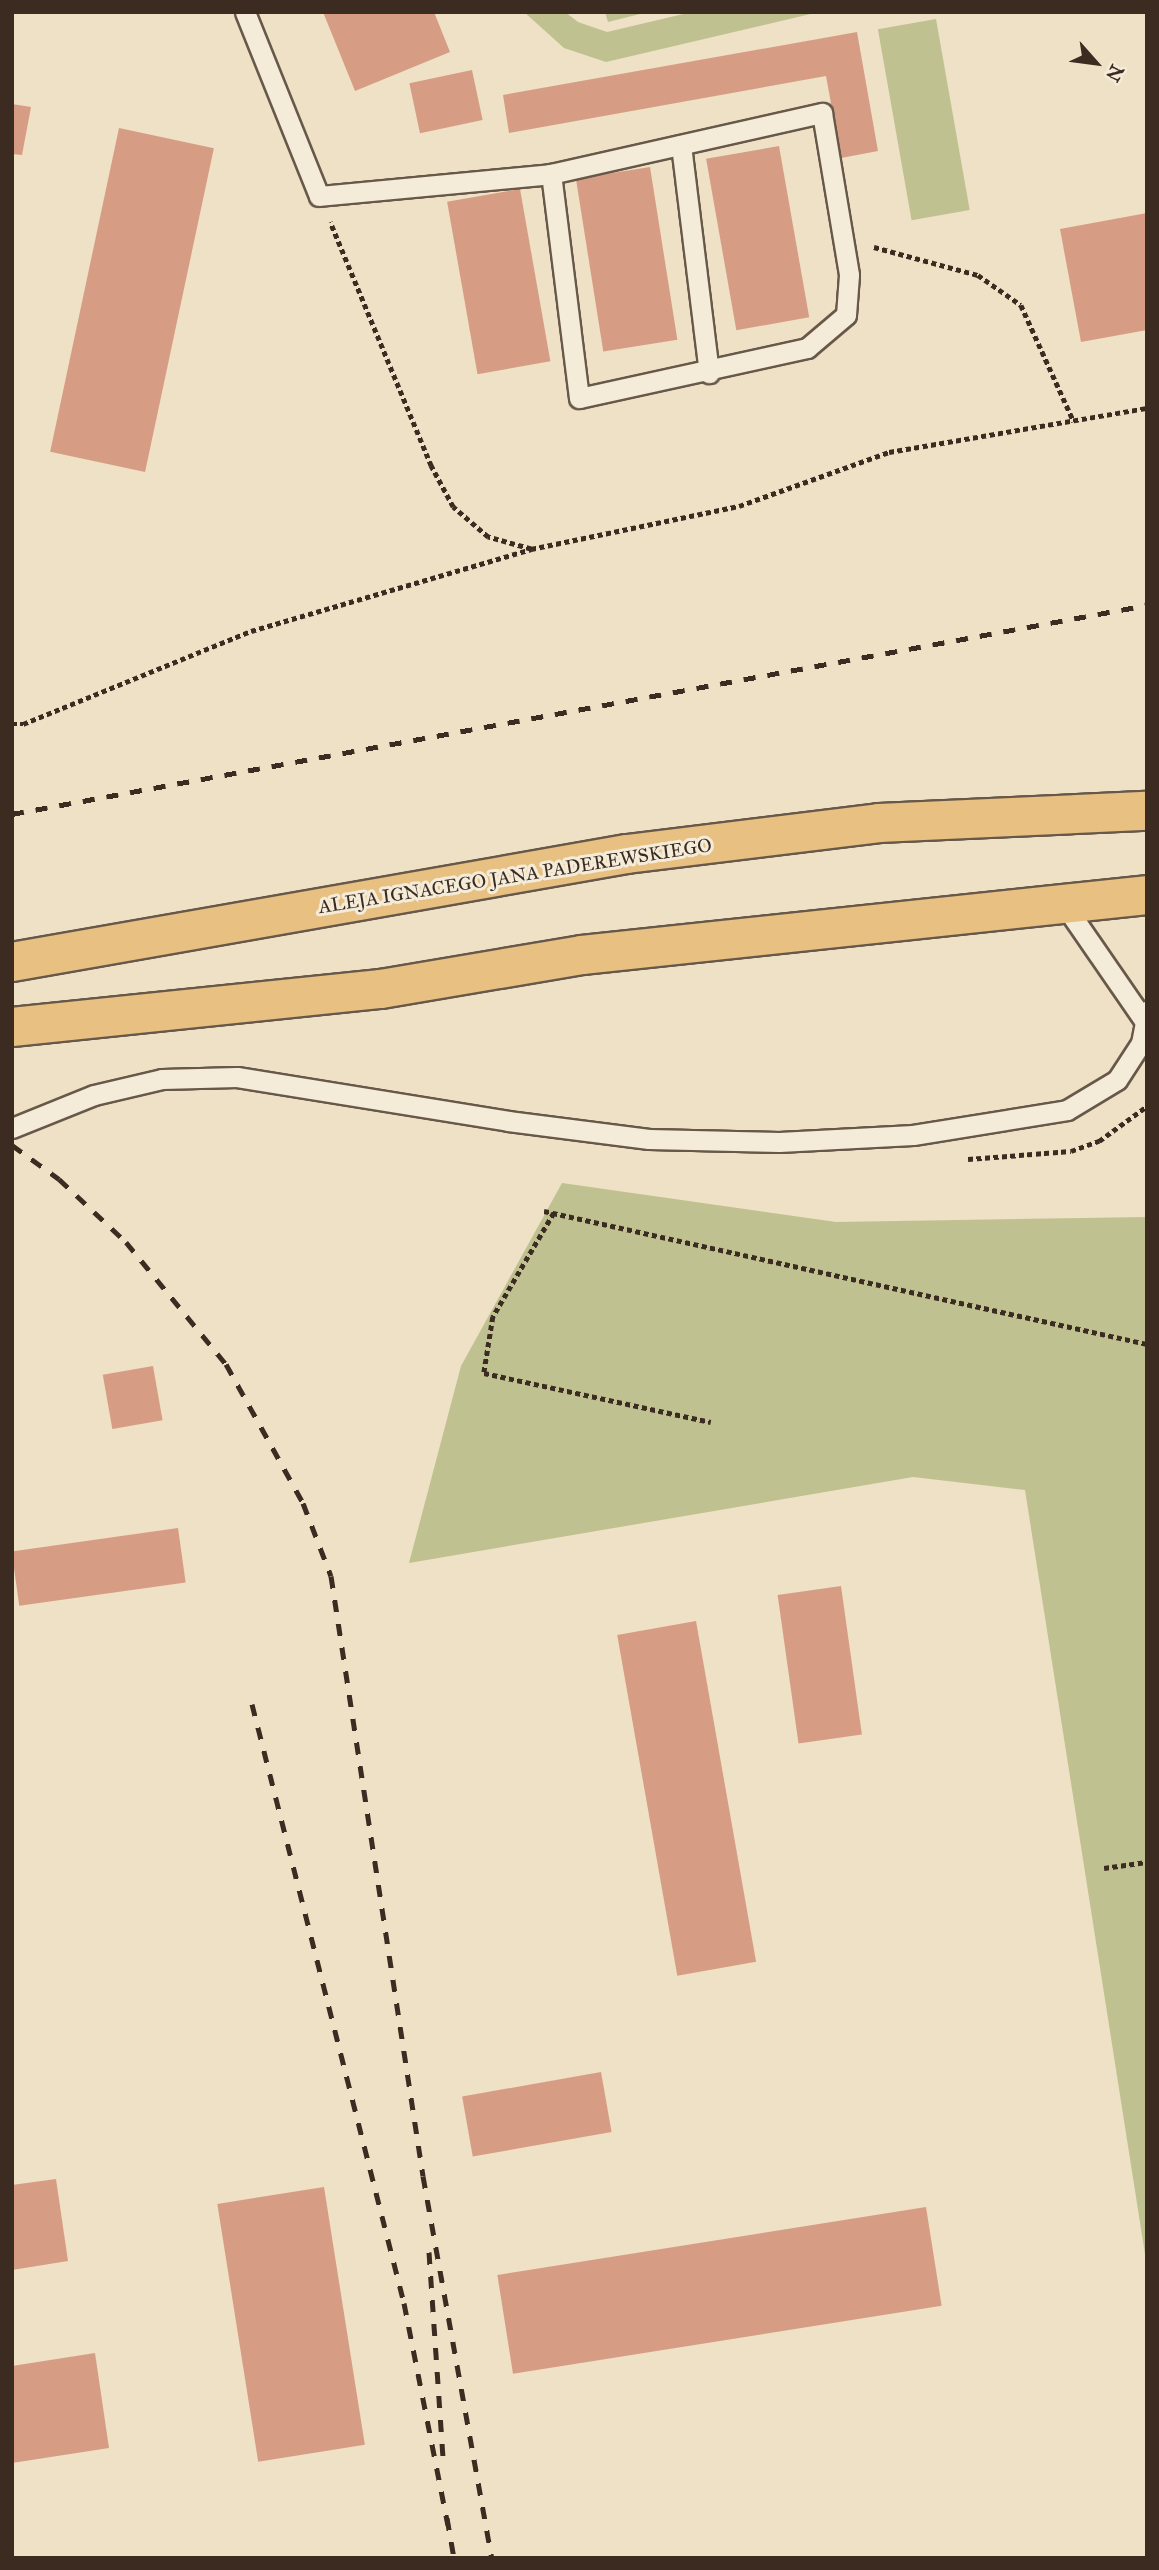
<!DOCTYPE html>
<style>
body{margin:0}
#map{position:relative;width:1159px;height:2570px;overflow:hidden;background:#eee1c5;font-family:"IM FELL Great Primer",serif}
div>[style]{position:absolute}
.green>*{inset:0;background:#c0c190;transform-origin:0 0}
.building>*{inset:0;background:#d79d84;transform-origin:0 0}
.path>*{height:4.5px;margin-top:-2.25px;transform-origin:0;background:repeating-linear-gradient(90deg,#3b2b21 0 5px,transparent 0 8.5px)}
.roads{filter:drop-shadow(2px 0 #68584a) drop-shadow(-2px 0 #68584a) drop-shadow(0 2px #68584a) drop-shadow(0 -2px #68584a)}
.service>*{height:19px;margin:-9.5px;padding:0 9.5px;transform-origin:9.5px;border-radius:9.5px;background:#f4ecd9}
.primary>*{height:38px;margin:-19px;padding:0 19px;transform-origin:19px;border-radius:19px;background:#e7c082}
.rail>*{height:5px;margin-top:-2.5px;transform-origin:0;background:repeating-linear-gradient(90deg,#3b2b21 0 12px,transparent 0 24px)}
span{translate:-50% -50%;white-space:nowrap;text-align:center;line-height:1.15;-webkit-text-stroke:6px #f4ecd9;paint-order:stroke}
.street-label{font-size:19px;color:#3b2b21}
.frame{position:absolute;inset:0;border:14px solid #3b2b21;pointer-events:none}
.north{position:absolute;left:1061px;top:28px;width:70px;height:70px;-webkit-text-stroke:5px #f4ecd9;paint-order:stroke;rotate:118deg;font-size:19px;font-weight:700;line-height:28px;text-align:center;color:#3b2b21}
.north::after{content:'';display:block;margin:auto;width:24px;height:32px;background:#3b2b21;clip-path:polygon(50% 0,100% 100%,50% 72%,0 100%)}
</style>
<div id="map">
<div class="green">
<i style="clip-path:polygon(524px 12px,565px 12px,578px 22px,607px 32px,692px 12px,819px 12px,606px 62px,564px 48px)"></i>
<i style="clip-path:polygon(605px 12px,648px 12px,608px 22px)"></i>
<i style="left:936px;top:19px;width:194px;height:59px;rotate:80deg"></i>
<i style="clip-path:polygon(562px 1183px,836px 1222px,1147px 1217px,1147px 2267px,1025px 1490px,913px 1477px,409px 1563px,461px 1366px)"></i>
</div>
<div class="building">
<i style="clip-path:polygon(323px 12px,434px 12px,450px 52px,355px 91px)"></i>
<i style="clip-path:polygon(857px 32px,878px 151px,841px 158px,826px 76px,509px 133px,503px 95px)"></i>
<i style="left:472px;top:70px;width:51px;height:64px;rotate:78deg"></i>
<i style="clip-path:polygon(12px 104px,31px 107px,22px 155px,12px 154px)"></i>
<i style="left:119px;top:128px;width:97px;height:331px;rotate:12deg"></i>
<i style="left:779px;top:146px;width:174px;height:74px;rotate:80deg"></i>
<i style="left:650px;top:167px;width:175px;height:75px;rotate:81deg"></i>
<i style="left:520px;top:189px;width:175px;height:74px;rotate:80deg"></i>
<i style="clip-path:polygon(1147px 213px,1147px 330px,1081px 342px,1060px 229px)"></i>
<i style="left:153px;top:1366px;width:55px;height:51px;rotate:80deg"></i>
<i style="left:178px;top:1528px;width:55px;height:168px;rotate:82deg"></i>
<i style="left:841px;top:1586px;width:150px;height:64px;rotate:82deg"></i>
<i style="left:696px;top:1621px;width:346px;height:80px;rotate:80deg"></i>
<i style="left:601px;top:2072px;width:61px;height:141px;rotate:80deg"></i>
<i style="clip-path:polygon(56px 2179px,68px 2261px,12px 2270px,12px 2185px)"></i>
<i style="left:324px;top:2187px;width:261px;height:108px;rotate:81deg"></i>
<i style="left:926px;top:2207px;width:100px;height:434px;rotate:81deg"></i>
<i style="clip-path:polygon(95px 2353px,109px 2448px,12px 2463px,12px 2366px)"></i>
</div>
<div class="path">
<i style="left:874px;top:247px;width:108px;rotate:15.1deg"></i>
<i style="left:978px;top:275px;width:52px;rotate:34.9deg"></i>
<i style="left:1021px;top:305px;width:128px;rotate:65.6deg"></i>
<i style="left:531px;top:549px;width:212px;rotate:-11.7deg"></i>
<i style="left:739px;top:506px;width:159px;rotate:-19.8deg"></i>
<i style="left:889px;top:452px;width:262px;rotate:-9.7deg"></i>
<i style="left:12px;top:724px;width:11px"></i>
<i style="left:23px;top:724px;width:246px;rotate:-22.2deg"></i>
<i style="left:251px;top:631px;width:292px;rotate:-16.3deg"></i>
<i style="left:531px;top:549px;width:45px;rotate:-164.4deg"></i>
<i style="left:488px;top:537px;width:46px;rotate:-139.4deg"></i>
<i style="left:453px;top:507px;width:47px;rotate:-118.2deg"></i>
<i style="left:431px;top:466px;width:264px;rotate:-112.5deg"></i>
<i style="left:968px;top:1159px;width:103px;rotate:-4.4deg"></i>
<i style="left:1071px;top:1151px;width:30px;rotate:-20deg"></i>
<i style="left:1099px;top:1141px;width:59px;rotate:-36.1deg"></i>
<i style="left:544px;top:1211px;width:617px;rotate:12.44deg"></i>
<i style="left:554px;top:1213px;width:121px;rotate:120.4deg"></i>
<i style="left:493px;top:1317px;width:57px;rotate:99.1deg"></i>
<i style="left:484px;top:1373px;width:232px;rotate:12.2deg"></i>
<i style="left:1104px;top:1868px;width:43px;rotate:-7.9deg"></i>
</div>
<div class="roads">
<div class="service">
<i style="left:245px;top:12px;width:198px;rotate:68.1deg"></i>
<i style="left:319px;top:196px;width:233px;rotate:-5.4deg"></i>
<i style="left:551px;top:174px;width:278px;rotate:-12.7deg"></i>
<i style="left:822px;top:113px;width:164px;rotate:80.5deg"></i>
<i style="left:849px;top:275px;width:40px;rotate:94.3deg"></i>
<i style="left:846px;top:315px;width:51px;rotate:139.8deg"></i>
<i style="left:807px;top:348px;width:233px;rotate:167.6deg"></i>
<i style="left:579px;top:398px;width:226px;rotate:-97.1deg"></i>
<i style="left:681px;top:145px;width:230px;rotate:83deg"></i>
<i style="left:1063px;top:903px;width:141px;rotate:55.4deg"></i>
<i style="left:12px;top:1128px;width:88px;rotate:-21.9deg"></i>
<i style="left:94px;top:1095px;width:70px;rotate:-13.2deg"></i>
<i style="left:162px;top:1079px;width:75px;rotate:-1.5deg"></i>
<i style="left:237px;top:1077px;width:275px;rotate:9.2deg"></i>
<i style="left:508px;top:1121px;width:142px;rotate:7.3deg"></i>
<i style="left:649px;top:1139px;width:130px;rotate:1.3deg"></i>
<i style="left:779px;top:1142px;width:134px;rotate:-3deg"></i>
<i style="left:913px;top:1135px;width:156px;rotate:-9.2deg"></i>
<i style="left:1067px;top:1110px;width:58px;rotate:-31deg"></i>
<i style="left:1117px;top:1080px;width:44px;rotate:-57deg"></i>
<i style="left:1141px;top:1043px;width:33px;rotate:-79deg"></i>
</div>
<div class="primary">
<i style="left:12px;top:962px;width:624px;rotate:-9.96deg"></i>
<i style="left:627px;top:854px;width:254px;rotate:-7deg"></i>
<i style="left:879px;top:823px;width:268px;rotate:-2.6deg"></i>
<i style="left:12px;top:1027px;width:371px;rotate:-5.9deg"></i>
<i style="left:381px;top:989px;width:204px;rotate:-9.6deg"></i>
<i style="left:582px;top:955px;width:568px;rotate:-6.06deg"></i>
</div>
</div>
<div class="rail">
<i style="left:12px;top:814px;width:1154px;rotate:-10.43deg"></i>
<i style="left:12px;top:1145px;width:58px;rotate:35.9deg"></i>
<i style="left:59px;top:1179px;width:92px;rotate:43.2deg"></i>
<i style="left:126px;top:1242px;width:158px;rotate:50.7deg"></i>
<i style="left:226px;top:1364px;width:159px;rotate:61deg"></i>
<i style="left:303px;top:1503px;width:78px;rotate:69deg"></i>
<i style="left:331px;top:1576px;width:607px;rotate:81.28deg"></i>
<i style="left:423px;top:2176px;width:388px;rotate:79.8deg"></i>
<i style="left:252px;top:1704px;width:618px;rotate:75.76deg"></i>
<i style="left:404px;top:2303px;width:226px;rotate:78.8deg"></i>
<i style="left:429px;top:2252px;width:206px;rotate:86.1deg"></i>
<i style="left:447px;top:2518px;width:41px;rotate:80.1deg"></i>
</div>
<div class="street-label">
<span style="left:515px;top:876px;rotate:-9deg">ALEJA IGNACEGO JANA PADEREWSKIEGO</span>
</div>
<div class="frame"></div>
<div class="north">N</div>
</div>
